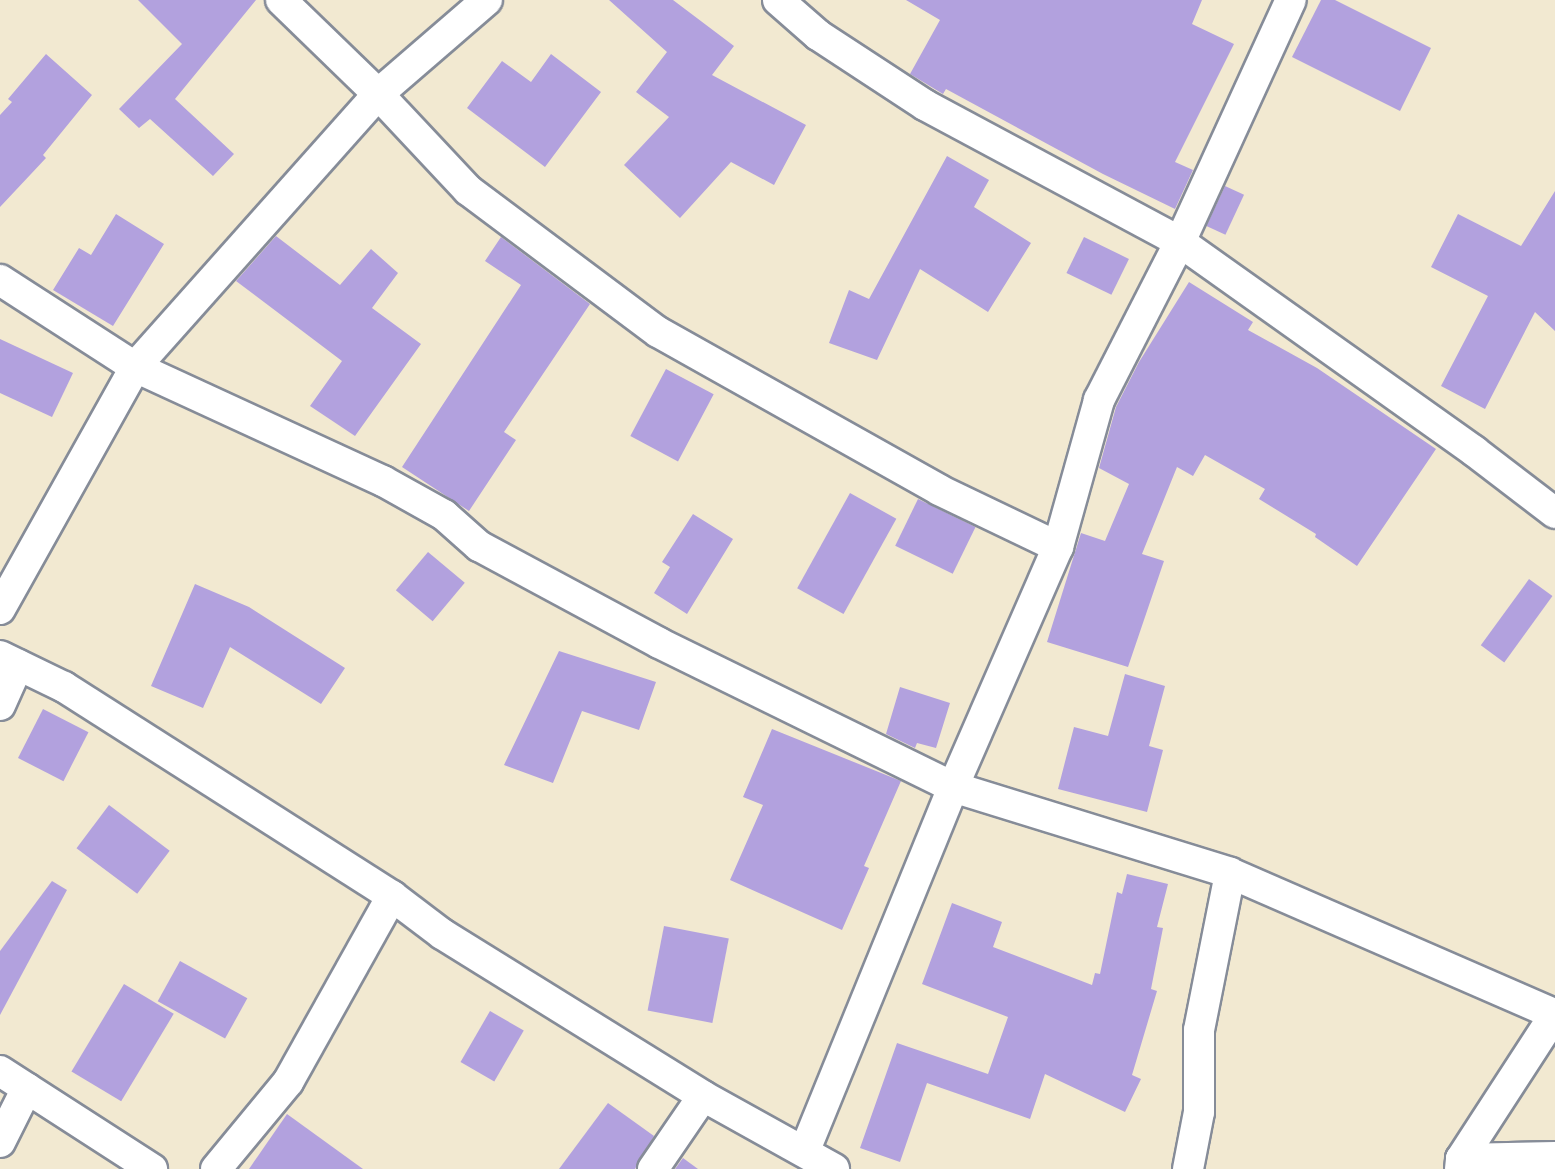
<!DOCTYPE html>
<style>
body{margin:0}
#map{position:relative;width:1555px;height:1169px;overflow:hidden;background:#f2e9d1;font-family:"Balsamiq Sans",sans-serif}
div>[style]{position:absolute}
.building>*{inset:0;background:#b2a1de;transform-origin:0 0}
.roads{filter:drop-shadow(2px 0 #868c98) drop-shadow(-2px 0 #868c98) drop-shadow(0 2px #868c98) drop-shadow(0 -2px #868c98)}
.minor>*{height:30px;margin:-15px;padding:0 15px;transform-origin:15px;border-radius:15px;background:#fff}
span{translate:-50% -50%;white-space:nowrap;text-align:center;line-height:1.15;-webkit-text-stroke:7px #fff;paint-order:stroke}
</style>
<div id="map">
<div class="building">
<i style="clip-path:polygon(138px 0,256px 0,175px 99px,234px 154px,213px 176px,150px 119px,139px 128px,119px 109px,182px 44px)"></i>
<i style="clip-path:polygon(609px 0,673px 0,734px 46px,712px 75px,806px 125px,774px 185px,731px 162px,680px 218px,624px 165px,669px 117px,636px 92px,667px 52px)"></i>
<i style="clip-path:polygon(906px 0,1202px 0,1192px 24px,1234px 44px,1175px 162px,1193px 170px,1175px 209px,1103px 174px,946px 89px,943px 94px,910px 74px,940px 20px)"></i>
<i style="clip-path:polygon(1321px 0,1335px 0,1431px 48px,1400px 111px,1292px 57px)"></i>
<i style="clip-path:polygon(46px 54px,92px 95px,43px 155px,46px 158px,0 207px,0 115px,12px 102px,8px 99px)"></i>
<i style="clip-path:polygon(551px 54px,601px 92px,545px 167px,467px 108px,502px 61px,531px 82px)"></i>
<i style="clip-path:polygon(947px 156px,989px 180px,974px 207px,1031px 243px,988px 312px,920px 269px,877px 360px,829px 343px,849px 290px,869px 299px)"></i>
<i style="left:1225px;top:186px;width:21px;height:44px;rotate:25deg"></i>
<i style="clip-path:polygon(1555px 191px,1555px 331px,1535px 312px,1485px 409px,1441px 386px,1488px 296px,1431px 267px,1458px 214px,1521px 246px)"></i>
<i style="clip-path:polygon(116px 214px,164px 244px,113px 326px,53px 290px,79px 248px,91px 255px)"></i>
<i style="clip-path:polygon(276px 236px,340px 285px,371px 249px,398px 273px,372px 308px,421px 344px,355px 436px,310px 406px,342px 361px,236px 281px)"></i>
<i style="clip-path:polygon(501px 237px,590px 304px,504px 432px,516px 440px,469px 511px,402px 467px,521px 285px,485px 261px)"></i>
<i style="left:1084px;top:237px;width:50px;height:40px;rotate:26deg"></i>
<i style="clip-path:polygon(1189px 282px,1253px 322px,1248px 330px,1317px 368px,1436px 449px,1357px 566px,1315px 537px,1316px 534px,1259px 499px,1265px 489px,1205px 455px,1193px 476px,1177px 467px,1142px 554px,1164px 561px,1128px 667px,1047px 642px,1081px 533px,1105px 541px,1129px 484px,1099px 468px,1116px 407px,1139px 362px)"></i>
<i style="clip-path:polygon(0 339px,73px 373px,52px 417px,0 393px)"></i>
<i style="left:666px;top:369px;width:54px;height:76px;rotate:28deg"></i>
<i style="left:850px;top:493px;width:53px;height:109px;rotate:29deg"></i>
<i style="left:918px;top:499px;width:64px;height:52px;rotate:26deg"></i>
<i style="clip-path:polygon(693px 514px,733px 539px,687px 614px,654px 593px,670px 567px,662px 562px)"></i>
<i style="left:428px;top:552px;width:48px;height:50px;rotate:40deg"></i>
<i style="left:1529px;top:579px;width:29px;height:82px;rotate:36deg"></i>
<i style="clip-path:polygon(195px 584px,249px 607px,345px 668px,321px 704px,230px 647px,203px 708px,151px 686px)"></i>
<i style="clip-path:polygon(559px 651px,656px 682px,639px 730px,582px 711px,553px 783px,504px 765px)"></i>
<i style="clip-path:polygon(1125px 674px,1165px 686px,1149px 746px,1163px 750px,1147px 812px,1058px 789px,1074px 727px,1108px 736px)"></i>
<i style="clip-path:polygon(900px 687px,950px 703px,936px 748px,917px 743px,915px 748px,886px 734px)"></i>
<i style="left:43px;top:709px;width:51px;height:55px;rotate:27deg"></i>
<i style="clip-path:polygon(772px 729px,901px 781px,864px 866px,869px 868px,842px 930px,730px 880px,763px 805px,743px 797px)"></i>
<i style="left:109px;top:805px;width:76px;height:54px;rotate:37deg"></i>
<i style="clip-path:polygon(1127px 874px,1168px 884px,1157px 927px,1163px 928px,1151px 989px,1157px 991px,1132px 1075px,1141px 1079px,1125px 1112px,1045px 1074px,1030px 1119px,927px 1083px,900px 1162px,860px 1148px,897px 1043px,988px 1074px,1008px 1017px,922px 984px,952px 903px,1002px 922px,993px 947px,1092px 985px,1095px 973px,1100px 974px,1117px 892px,1122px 894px)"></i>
<i style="clip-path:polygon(52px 881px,67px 890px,0 1015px,0 951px)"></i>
<i style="left:664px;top:926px;width:66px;height:86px;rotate:11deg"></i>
<i style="left:180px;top:961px;width:77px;height:46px;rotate:29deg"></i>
<i style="left:124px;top:984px;width:58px;height:102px;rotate:31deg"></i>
<i style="left:490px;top:1011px;width:39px;height:59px;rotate:30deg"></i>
<i style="clip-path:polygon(608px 1103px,654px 1136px,635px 1169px,559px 1169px)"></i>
<i style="clip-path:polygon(287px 1114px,363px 1169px,249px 1169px)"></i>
<i style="clip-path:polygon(683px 1158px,698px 1169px,675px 1169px)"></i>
</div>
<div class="roads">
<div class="minor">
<i style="left:281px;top:0;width:135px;rotate:44.1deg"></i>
<i style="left:378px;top:94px;width:132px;rotate:46.8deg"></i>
<i style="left:468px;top:190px;width:237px;rotate:36.8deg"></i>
<i style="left:658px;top:332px;width:322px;rotate:29.3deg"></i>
<i style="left:939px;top:490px;width:132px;rotate:25.6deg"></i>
<i style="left:778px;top:0;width:53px;rotate:41.2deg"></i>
<i style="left:818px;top:35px;width:128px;rotate:33.2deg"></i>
<i style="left:925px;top:105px;width:289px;rotate:28.2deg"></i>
<i style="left:1180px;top:242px;width:361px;rotate:35.4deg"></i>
<i style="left:1474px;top:451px;width:102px;rotate:37.4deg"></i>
<i style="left:0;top:280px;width:161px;rotate:32.8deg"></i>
<i style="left:135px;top:367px;width:273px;rotate:24.7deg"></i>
<i style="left:383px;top:481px;width:70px;rotate:29.1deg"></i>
<i style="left:444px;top:515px;width:47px;rotate:41.5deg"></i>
<i style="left:479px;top:546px;width:204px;rotate:28.3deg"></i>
<i style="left:659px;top:643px;width:327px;rotate:26.1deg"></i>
<i style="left:953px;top:787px;width:290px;rotate:17.2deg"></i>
<i style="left:1230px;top:873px;width:354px;rotate:23.5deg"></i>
<i style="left:0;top:609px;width:277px;rotate:-60.8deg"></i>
<i style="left:135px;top:367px;width:365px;rotate:-48.3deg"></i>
<i style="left:378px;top:94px;width:144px;rotate:-40.8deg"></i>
<i style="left:0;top:656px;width:71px;rotate:25.8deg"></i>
<i style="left:64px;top:687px;width:389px;rotate:32.5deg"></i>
<i style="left:392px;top:896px;width:63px;rotate:37.2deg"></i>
<i style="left:442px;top:934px;width:307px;rotate:31.8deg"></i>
<i style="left:703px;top:1096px;width:150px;rotate:29.1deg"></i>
<i style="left:0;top:705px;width:44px;rotate:-65.8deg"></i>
<i style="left:0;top:1071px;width:181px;rotate:32.8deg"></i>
<i style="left:0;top:1142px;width:60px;rotate:-63.4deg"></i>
<i style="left:805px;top:1150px;width:392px;rotate:-67.8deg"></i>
<i style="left:953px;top:787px;width:262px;rotate:-66.4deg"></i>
<i style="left:1058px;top:547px;width:153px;rotate:-74.4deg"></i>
<i style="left:1099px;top:400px;width:178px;rotate:-62.9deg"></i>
<i style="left:1180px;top:242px;width:266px;rotate:-65.4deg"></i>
<i style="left:1461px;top:1159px;width:94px;rotate:-1.2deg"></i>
<i style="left:216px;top:1169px;width:113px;rotate:-50.4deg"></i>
<i style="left:288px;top:1082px;width:213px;rotate:-60.8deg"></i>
<i style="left:653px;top:1169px;width:88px;rotate:-55.6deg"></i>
<i style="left:1188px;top:1169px;width:58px;rotate:-79.1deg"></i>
<i style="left:1199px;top:1112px;width:82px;rotate:-90deg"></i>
<i style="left:1199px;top:1030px;width:160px;rotate:-78.8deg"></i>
<i style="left:1460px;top:1169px;width:10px;rotate:-84deg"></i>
<i style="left:1461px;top:1159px;width:173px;rotate:-57deg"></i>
</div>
</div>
</div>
